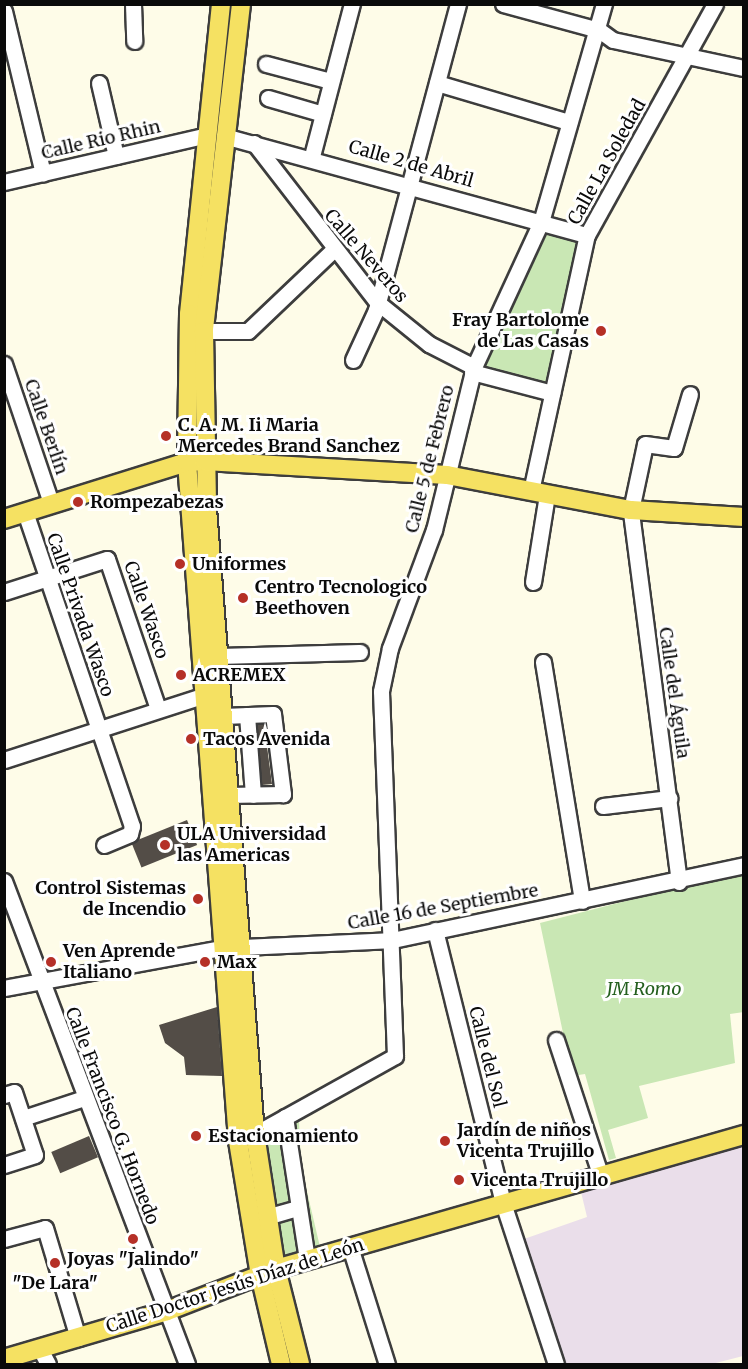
<!DOCTYPE html>
<meta charset="utf-8">
<style>
body{margin:0}
#map{position:relative;width:748px;height:1369px;overflow:hidden;background:#fefce8;font-family:Merriweather,serif}
div>[style]{position:absolute}
.industrial>*{inset:0;background:#eadeea}
.green>*{inset:0;background:#c9e7b4}
.building>*{inset:0;background:#534d47;transform-origin:0 0}
.roads{filter:drop-shadow(2px 0 #3d3d3d) drop-shadow(-2px 0 #3d3d3d) drop-shadow(0 2px #3d3d3d) drop-shadow(0 -2px #3d3d3d)}
.minor>*{height:15px;margin:-7.5px;padding:0 7.5px;transform-origin:7.5px;border-radius:7.5px;background:#fff}
.major>*{height:18px;margin:-9px;padding:0 9px;transform-origin:9px;border-radius:9px;background:#f5e162}
.dots>*{width:16px;height:16px;translate:-50% -50%;box-sizing:border-box;border:3px solid #fff;border-radius:50%}
span{translate:-50% -50%;white-space:nowrap;text-align:center;line-height:1.15;-webkit-text-stroke:6px #fff;paint-order:stroke}
.street-label{font-size:18px;color:#0a0a0a}
.poi-label{font-size:18px;color:#0a0a0a;font-weight:700}
.right{translate:-100% -50%;text-align:right}
.left{translate:0 -50%;text-align:left}
.park-label{font-size:18px;color:#245f1e;font-style:italic}
.frame{position:absolute;inset:0;border:6px solid #0a0a0a;pointer-events:none}
</style>
<div id="map">
<div class="industrial">
<i style="clip-path:polygon(743px 1142px,743px 1356px,712px 1364px,564px 1364px,524px 1239px,587px 1217px,581px 1192px)"></i>
</div>
<div class="green">
<i style="clip-path:polygon(547px 234px,579px 242px,546px 391px,479px 375px)"></i>
<i style="clip-path:polygon(743px 871px,744px 1012px,730px 1014px,735px 1063px,639px 1086px,648px 1118px,608px 1130px,616px 1158px,609px 1160px,585px 1074px,572px 1076px,540px 923px)"></i>
<i style="clip-path:polygon(299px 1121px,301px 1166px,320px 1247px,280px 1258px,261px 1139px)"></i>
</div>
<div class="building">
<i style="clip-path:polygon(257px 724px,264px 724px,272px 784px,262px 785px)"></i>
<i style="left:187px;top:820px;width:27px;height:60px;rotate:68deg"></i>
<i style="clip-path:polygon(217px 1007px,222px 1076px,186px 1075px,184px 1057px,165px 1043px,159px 1025px)"></i>
<i style="left:89px;top:1136px;width:23px;height:41px;rotate:67deg"></i>
</div>
<div class="roads">
<div class="minor">
<i style="left:133px;top:4px;width:37px;rotate:88deg"></i>
<i style="left:503px;top:4px;width:99px;rotate:15.2deg"></i>
<i style="left:599px;top:30px;width:17px;rotate:36deg"></i>
<i style="left:613px;top:40px;width:134px;rotate:12.1deg"></i>
<i style="left:4px;top:11px;width:167px;rotate:76.5deg"></i>
<i style="left:266px;top:64px;width:67px;rotate:14.7deg"></i>
<i style="left:99px;top:83px;width:75px;rotate:76.9deg"></i>
<i style="left:437px;top:83px;width:138px;rotate:16.5deg"></i>
<i style="left:268px;top:98px;width:57px;rotate:16.2deg"></i>
<i style="left:224px;top:136px;width:376px;rotate:15.3deg"></i>
<i style="left:254px;top:143px;width:201px;rotate:52.3deg"></i>
<i style="left:377px;top:302px;width:67px;rotate:38.9deg"></i>
<i style="left:429px;top:344px;width:51px;rotate:27.1deg"></i>
<i style="left:312px;top:156px;width:157px;rotate:-75.3deg"></i>
<i style="left:4px;top:182px;width:208px;rotate:-13deg"></i>
<i style="left:204px;top:331px;width:44px"></i>
<i style="left:248px;top:331px;width:117px;rotate:-43.6deg"></i>
<i style="left:353px;top:360px;width:55px;rotate:-65.3deg"></i>
<i style="left:376px;top:310px;width:317px;rotate:-75deg"></i>
<i style="left:4px;top:364px;width:147px;rotate:71.3deg"></i>
<i style="left:472px;top:372px;width:83px;rotate:14.7deg"></i>
<i style="left:531px;top:491px;width:262px;rotate:-77.7deg"></i>
<i style="left:587px;top:235px;width:264px;rotate:-61deg"></i>
<i style="left:25px;top:512px;width:332px;rotate:71.2deg"></i>
<i style="left:132px;top:826px;width:8px;rotate:104deg"></i>
<i style="left:130px;top:834px;width:28px;rotate:157deg"></i>
<i style="left:533px;top:582px;width:88px;rotate:-80.9deg"></i>
<i style="left:4px;top:592px;width:108px;rotate:-17.8deg"></i>
<i style="left:107px;top:559px;width:158px;rotate:71.2deg"></i>
<i style="left:218px;top:656px;width:142px;rotate:-1.6deg"></i>
<i style="left:543px;top:662px;width:242px;rotate:80.7deg"></i>
<i style="left:247px;top:715px;width:80px;rotate:85.7deg"></i>
<i style="left:223px;top:716px;width:50px;rotate:-2.3deg"></i>
<i style="left:273px;top:714px;width:81px;rotate:82.9deg"></i>
<i style="left:283px;top:794px;width:56px;rotate:179deg"></i>
<i style="left:4px;top:760px;width:211px;rotate:-17.9deg"></i>
<i style="left:603px;top:806px;width:67px;rotate:-6.8deg"></i>
<i style="left:4px;top:881px;width:517px;rotate:69.25deg"></i>
<i style="left:679px;top:882px;width:375px;rotate:-97.4deg"></i>
<i style="left:631px;top:510px;width:67px;rotate:-78deg"></i>
<i style="left:645px;top:444px;width:29px;rotate:8deg"></i>
<i style="left:674px;top:448px;width:56px;rotate:-73.5deg"></i>
<i style="left:435px;top:930px;width:284px;rotate:76deg"></i>
<i style="left:504px;top:1206px;width:166px;rotate:71.8deg"></i>
<i style="left:4px;top:988px;width:223px;rotate:-10.4deg"></i>
<i style="left:223px;top:948px;width:169px;rotate:-2.7deg"></i>
<i style="left:392px;top:940px;width:360px;rotate:-12deg"></i>
<i style="left:556px;top:1040px;width:144px;rotate:71.8deg"></i>
<i style="left:4px;top:1095px;width:10px;rotate:-17deg"></i>
<i style="left:14px;top:1092px;width:66px;rotate:71.6deg"></i>
<i style="left:35px;top:1155px;width:33px;rotate:162deg"></i>
<i style="left:285px;top:1117px;width:144px;rotate:81.2deg"></i>
<i style="left:23px;top:1118px;width:64px;rotate:-18.2deg"></i>
<i style="left:255px;top:1134px;width:160px;rotate:-29.1deg"></i>
<i style="left:395px;top:1056px;width:365px;rotate:-92.2deg"></i>
<i style="left:381px;top:691px;width:44px;rotate:-78.2deg"></i>
<i style="left:390px;top:648px;width:126px;rotate:-69.6deg"></i>
<i style="left:434px;top:530px;width:168px;rotate:-76.2deg"></i>
<i style="left:474px;top:367px;width:160px;rotate:-65.2deg"></i>
<i style="left:541px;top:222px;width:227px;rotate:-73.9deg"></i>
<i style="left:273px;top:1215px;width:25px;rotate:-16deg"></i>
<i style="left:4px;top:1239px;width:42px;rotate:-15deg"></i>
<i style="left:45px;top:1228px;width:115px;rotate:73.3deg"></i>
<i style="left:350px;top:1247px;width:123px;rotate:72.5deg"></i>
<i style="left:40px;top:1349px;width:17px;rotate:62deg"></i>
</div>
<div class="major">
<i style="left:221px;top:4px;width:312px;rotate:95.9deg"></i>
<i style="left:189px;top:314px;width:148px;rotate:90.8deg"></i>
<i style="left:187px;top:462px;width:681px;rotate:85.7deg"></i>
<i style="left:238px;top:1141px;width:136px;rotate:80.7deg"></i>
<i style="left:260px;top:1275px;width:91px;rotate:76.7deg"></i>
<i style="left:241px;top:4px;width:329px;rotate:96.5deg"></i>
<i style="left:204px;top:331px;width:178px;rotate:89deg"></i>
<i style="left:207px;top:509px;width:627px;rotate:85.61deg"></i>
<i style="left:255px;top:1134px;width:137px;rotate:81.2deg"></i>
<i style="left:276px;top:1269px;width:98px;rotate:75.8deg"></i>
<i style="left:4px;top:519px;width:192px;rotate:-17.3deg"></i>
<i style="left:187px;top:462px;width:18px;rotate:-3deg"></i>
<i style="left:205px;top:461px;width:242px;rotate:3.3deg"></i>
<i style="left:447px;top:475px;width:187px;rotate:10.8deg"></i>
<i style="left:631px;top:510px;width:113px;rotate:3.5deg"></i>
<i style="left:4px;top:1359px;width:170px;rotate:-16.4deg"></i>
<i style="left:167px;top:1311px;width:117px;rotate:-21.1deg"></i>
<i style="left:276px;top:1269px;width:487px;rotate:-16deg"></i>
</div>
</div>
<div class="dots">
<i style="left:601px;top:331px;background:#b53027"></i>
<i style="left:166px;top:436px;background:#b53027"></i>
<i style="left:78px;top:502px;background:#b53027"></i>
<i style="left:180px;top:564px;background:#b53027"></i>
<i style="left:243px;top:598px;background:#b53027"></i>
<i style="left:181px;top:675px;background:#b53027"></i>
<i style="left:191px;top:739px;background:#b53027"></i>
<i style="left:165px;top:845px;background:#b53027"></i>
<i style="left:198px;top:899px;background:#b53027"></i>
<i style="left:51px;top:962px;background:#b53027"></i>
<i style="left:205px;top:962px;background:#b53027"></i>
<i style="left:196px;top:1136px;background:#b53027"></i>
<i style="left:445px;top:1141px;background:#b53027"></i>
<i style="left:459px;top:1180px;background:#b53027"></i>
<i style="left:133px;top:1239px;background:#b53027"></i>
<i style="left:55px;top:1263px;background:#b53027"></i>
</div>
<div class="street-label">
<span style="left:101px;top:140px;rotate:-13deg">Calle Rio Rhin</span>
<span style="left:607px;top:162px;rotate:-61deg">Calle La Soledad</span>
<span style="left:411px;top:164px;rotate:16deg">Calle 2 de Abril</span>
<span style="left:366px;top:256px;rotate:49deg">Calle Neveros</span>
<span style="left:46px;top:427px;rotate:71deg">Calle Berlín</span>
<span style="left:430px;top:459px;rotate:-76deg">Calle 5 de Febrero</span>
<span style="left:146px;top:610px;rotate:71deg">Calle Wasco</span>
<span style="left:80px;top:615px;rotate:71deg">Calle Privada Wasco</span>
<span style="left:674px;top:693px;rotate:82deg">Calle del Águila</span>
<span style="left:443px;top:907px;rotate:-10deg">Calle 16 de Septiembre</span>
<span style="left:487px;top:1057px;rotate:76deg">Calle del Sol</span>
<span style="left:112px;top:1116px;rotate:69deg">Calle Francisco G. Hornedo</span>
<span style="left:235px;top:1286px;rotate:-18deg">Calle Doctor Jesús Díaz de León</span>
</div>
<div class="poi-label">
<span class="right" style="left:589px;top:331px">Fray Bartolome<br>de Las Casas</span>
<span class="left" style="left:178px;top:436px">C. A. M. Ii Maria<br>Mercedes Brand Sanchez</span>
<span class="left" style="left:90px;top:502px">Rompezabezas</span>
<span class="left" style="left:192px;top:564px">Uniformes</span>
<span class="left" style="left:255px;top:598px">Centro Tecnologico<br>Beethoven</span>
<span class="left" style="left:193px;top:675px">ACREMEX</span>
<span class="left" style="left:203px;top:739px">Tacos Avenida</span>
<span class="left" style="left:177px;top:845px">ULA Universidad<br>las Americas</span>
<span class="right" style="left:186px;top:899px">Control Sistemas<br>de Incendio</span>
<span class="left" style="left:63px;top:962px">Ven Aprende<br>Italiano</span>
<span class="left" style="left:217px;top:962px">Max</span>
<span class="left" style="left:457px;top:1141px">Jardín de niños<br>Vicenta Trujillo</span>
<span class="left" style="left:208px;top:1136px">Estacionamiento</span>
<span class="left" style="left:471px;top:1180px">Vicenta Trujillo</span>
<span style="left:133px;top:1259px">Joyas "Jalindo"</span>
<span style="left:55px;top:1283px">"De Lara"</span>
</div>
<div class="park-label">
<span style="left:644px;top:989px">JM Romo</span>
</div>
<div class="frame"></div>
</div>
